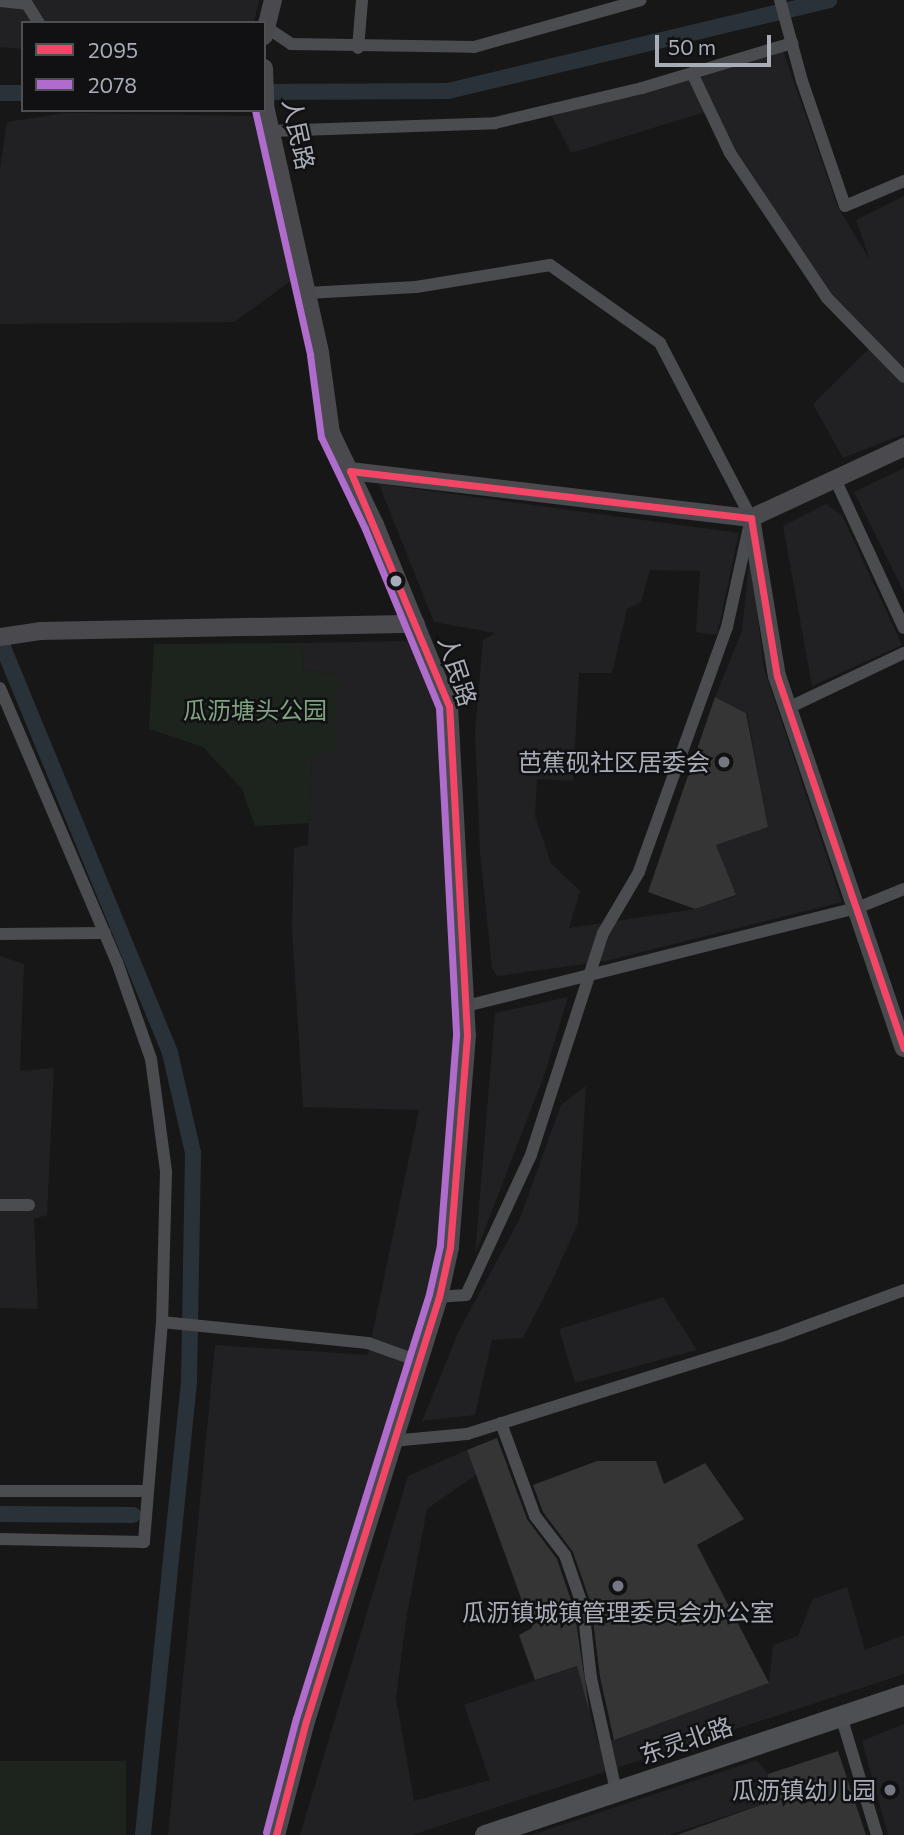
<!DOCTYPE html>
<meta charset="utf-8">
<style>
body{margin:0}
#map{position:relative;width:904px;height:1835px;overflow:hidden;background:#171717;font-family:Commissioner,"Noto Sans SC",sans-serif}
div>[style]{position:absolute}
.built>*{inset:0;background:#212123}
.green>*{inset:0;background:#1d241e;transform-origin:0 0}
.canal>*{height:16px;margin:-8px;padding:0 8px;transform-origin:8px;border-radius:8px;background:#2a3239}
.building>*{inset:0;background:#353536}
.street>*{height:12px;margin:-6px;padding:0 6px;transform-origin:6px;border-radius:6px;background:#4b4c50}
.secondary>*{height:18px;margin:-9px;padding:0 9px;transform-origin:9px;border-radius:9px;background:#4a4a4e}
.primary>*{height:21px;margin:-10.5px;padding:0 10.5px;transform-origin:10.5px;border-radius:10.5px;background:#4d4f52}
.bus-1>*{height:7px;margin:-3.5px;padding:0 3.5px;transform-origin:3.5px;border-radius:3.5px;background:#f34667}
.bus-2>*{height:7px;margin:-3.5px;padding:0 3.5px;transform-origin:3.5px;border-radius:3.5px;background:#b06ccc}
.dots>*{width:19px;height:19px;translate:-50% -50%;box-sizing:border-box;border:4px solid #111113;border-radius:50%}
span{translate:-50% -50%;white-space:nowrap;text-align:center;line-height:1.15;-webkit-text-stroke:5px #111113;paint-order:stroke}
.street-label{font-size:24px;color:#a8adb8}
.park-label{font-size:24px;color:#7fa381}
.poi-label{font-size:24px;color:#a8adb8}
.right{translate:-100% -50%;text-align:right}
.legend{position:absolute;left:21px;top:21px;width:245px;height:91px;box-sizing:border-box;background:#111113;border:2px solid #4d4f55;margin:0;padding:9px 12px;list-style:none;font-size:21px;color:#a8adb8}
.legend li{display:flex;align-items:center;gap:14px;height:35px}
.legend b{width:35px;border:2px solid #4d4f55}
.scale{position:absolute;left:655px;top:35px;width:116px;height:32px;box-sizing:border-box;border:4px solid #a8adb8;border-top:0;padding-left:9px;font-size:21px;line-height:24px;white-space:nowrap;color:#a8adb8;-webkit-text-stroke:5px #111113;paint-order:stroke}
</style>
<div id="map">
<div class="built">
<i style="clip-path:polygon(0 0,259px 0,254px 23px,23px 23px,23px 49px,0 47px)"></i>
<i style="clip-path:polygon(781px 45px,838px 207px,870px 260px,856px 220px,904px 196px,904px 434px,843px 458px,813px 404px,871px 347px,827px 298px,730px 153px,715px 109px,571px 153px,552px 116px)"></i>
<i style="clip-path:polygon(65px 113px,258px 116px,284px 217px,291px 281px,234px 322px,0 324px,0 170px,7px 122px)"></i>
<i style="clip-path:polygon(904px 468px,904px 592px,854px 492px)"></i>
<i style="clip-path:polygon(379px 484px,739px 533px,717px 635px,696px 632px,700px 571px,650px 570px,641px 602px,627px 609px,612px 673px,579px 673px,573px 781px,537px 779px,535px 816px,551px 863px,580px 891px,569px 928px,695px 909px,736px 896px,716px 845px,768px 827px,747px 713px,715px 697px,742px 631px,750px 552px,764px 669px,842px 902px,606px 961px,497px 976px,492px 968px,480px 852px,475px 732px,483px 640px,495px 633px,434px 622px)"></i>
<i style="clip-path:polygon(826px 504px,842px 515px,902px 645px,812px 686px,783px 526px)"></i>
<i style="clip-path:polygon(409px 641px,439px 713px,456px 1013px,439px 1243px,429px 1299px,402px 1371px,265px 1835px,168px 1835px,215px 1345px,368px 1355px,419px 1110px,303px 1107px,292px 928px,294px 848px,308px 845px,312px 755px,339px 674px,304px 670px,302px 643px)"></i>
<i style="clip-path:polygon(0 956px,24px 964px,20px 1071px,54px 1068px,47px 1215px,34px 1219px,38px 1309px,0 1308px)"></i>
<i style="clip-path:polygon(568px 997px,545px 1073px,475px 1255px,495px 1013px)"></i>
<i style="clip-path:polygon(586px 1086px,578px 1223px,551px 1283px,523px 1338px,492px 1340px,475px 1415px,422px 1421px,459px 1331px,520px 1218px,561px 1105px)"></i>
<i style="clip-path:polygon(663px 1297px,697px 1350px,575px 1383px,559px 1329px)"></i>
<i style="clip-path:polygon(467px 1450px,476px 1475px,427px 1509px,407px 1614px,396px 1698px,414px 1801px,490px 1780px,464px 1705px,577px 1666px,599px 1745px,769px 1683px,773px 1645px,798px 1636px,813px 1599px,847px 1587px,865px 1650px,904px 1635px,904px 1674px,412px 1835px,300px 1835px,408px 1476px)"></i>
<i style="clip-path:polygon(904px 1724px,904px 1835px,888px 1835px,862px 1741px)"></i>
<i style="clip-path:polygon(757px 1760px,768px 1774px,769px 1802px,669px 1835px,531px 1835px)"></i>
</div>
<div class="green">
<i style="clip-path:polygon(302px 643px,304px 670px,339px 674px,336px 751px,312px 755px,309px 823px,255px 826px,242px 789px,203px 747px,149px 729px,154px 644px)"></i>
<i style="left:0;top:1761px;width:126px;height:74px"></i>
</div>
<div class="canal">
<i style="left:264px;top:92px;width:184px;rotate:-0.3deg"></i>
<i style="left:448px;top:91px;width:392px;rotate:-13.4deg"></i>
<i style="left:0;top:93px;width:23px"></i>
<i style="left:0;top:640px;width:447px;rotate:67.6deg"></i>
<i style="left:170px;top:1053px;width:103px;rotate:77deg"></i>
<i style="left:193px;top:1153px;width:229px;rotate:91deg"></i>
<i style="left:189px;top:1382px;width:455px;rotate:95.8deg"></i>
<i style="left:0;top:1514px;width:133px;rotate:0.4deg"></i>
</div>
<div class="building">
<i style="clip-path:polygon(715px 697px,746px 713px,768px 827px,716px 845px,736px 895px,695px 909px,648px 892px)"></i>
<i style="clip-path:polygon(497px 1438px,527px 1519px,557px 1559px,574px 1609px,590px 1714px,577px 1666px,535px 1680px,519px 1635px,532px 1628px,467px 1450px)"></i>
<i style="clip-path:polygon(597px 1461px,656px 1461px,664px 1484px,705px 1463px,744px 1519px,697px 1545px,769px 1683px,614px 1740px,600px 1677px,591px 1604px,573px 1552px,543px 1512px,533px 1485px)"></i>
<i style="clip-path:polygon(838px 1751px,866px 1835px,677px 1835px,769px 1802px,768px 1774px)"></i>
</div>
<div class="street">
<i style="left:780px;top:0;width:84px;rotate:74.8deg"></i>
<i style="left:802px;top:81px;width:132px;rotate:71deg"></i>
<i style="left:845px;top:206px;width:64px;rotate:-23deg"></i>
<i style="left:0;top:1px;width:27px;rotate:6deg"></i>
<i style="left:27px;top:4px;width:22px;rotate:58deg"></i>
<i style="left:266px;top:27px;width:30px;rotate:34deg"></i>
<i style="left:291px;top:44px;width:183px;rotate:0.9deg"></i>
<i style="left:474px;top:47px;width:173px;rotate:-15.7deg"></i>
<i style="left:358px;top:48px;width:48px;rotate:-85.2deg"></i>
<i style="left:692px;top:73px;width:89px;rotate:64.6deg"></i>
<i style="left:730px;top:153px;width:174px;rotate:56.2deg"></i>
<i style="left:827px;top:298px;width:110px;rotate:45.7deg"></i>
<i style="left:271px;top:131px;width:224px;rotate:-2deg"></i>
<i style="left:495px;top:123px;width:151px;rotate:-13.4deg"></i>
<i style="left:642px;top:88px;width:157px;rotate:-16.7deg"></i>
<i style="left:307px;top:293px;width:109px;rotate:-3.2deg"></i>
<i style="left:416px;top:287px;width:136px;rotate:-9.3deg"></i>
<i style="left:550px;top:265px;width:135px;rotate:35.3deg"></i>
<i style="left:660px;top:343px;width:197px;rotate:62.5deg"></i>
<i style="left:751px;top:518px;width:112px;rotate:102.4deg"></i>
<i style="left:727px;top:627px;width:260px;rotate:109.8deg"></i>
<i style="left:639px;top:872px;width:71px;rotate:120.5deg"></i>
<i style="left:603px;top:933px;width:233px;rotate:108deg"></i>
<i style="left:531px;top:1155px;width:154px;rotate:114.9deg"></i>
<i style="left:466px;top:1295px;width:27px;rotate:176deg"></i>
<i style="left:835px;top:479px;width:164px;rotate:65.2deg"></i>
<i style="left:0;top:688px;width:298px;rotate:66.9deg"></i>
<i style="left:117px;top:962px;width:103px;rotate:70.7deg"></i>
<i style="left:151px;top:1059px;width:114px;rotate:82.4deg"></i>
<i style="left:166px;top:1172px;width:150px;rotate:91.5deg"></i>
<i style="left:162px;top:1322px;width:221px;rotate:94.7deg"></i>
<i style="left:144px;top:1542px;width:144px;rotate:-178.8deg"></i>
<i style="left:788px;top:708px;width:128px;rotate:-25.4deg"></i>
<i style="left:0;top:934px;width:105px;rotate:-0.5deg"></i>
<i style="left:466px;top:1006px;width:403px;rotate:-14.1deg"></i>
<i style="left:857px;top:908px;width:51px;rotate:-22deg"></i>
<i style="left:0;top:1205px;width:29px"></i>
<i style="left:162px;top:1322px;width:207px;rotate:5.8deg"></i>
<i style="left:368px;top:1343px;width:53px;rotate:19.8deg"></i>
<i style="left:501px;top:1423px;width:99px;rotate:69.9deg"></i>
<i style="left:535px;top:1516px;width:49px;rotate:52.4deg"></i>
<i style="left:565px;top:1555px;width:55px;rotate:70.9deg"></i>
<i style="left:583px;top:1607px;width:71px;rotate:83.6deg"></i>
<i style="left:591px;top:1678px;width:116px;rotate:77.5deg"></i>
<i style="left:392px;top:1441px;width:75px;rotate:-5.3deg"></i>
<i style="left:467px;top:1434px;width:330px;rotate:-17.4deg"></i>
<i style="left:782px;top:1335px;width:130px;rotate:-20.2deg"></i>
<i style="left:0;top:1491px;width:147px"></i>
<i style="left:841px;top:1716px;width:124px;rotate:73.2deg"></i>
</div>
<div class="secondary">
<i style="left:264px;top:36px;width:37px;rotate:-76deg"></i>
<i style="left:264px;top:68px;width:38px;rotate:88deg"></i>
<i style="left:265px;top:106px;width:253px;rotate:77.4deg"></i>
<i style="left:320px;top:353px;width:81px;rotate:82.2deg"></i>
<i style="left:331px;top:433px;width:102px;rotate:64.4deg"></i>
<i style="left:375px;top:525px;width:196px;rotate:67.8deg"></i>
<i style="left:449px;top:706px;width:329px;rotate:86.9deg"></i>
<i style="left:467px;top:1035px;width:213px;rotate:94.6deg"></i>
<i style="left:450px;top:1247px;width:51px;rotate:102.4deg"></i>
<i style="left:439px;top:1297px;width:444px;rotate:107.4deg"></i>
<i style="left:306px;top:1721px;width:118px;rotate:104.7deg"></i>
<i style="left:350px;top:471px;width:404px;rotate:6.7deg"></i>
<i style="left:751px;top:518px;width:169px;rotate:-24.9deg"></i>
<i style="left:751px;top:518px;width:160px;rotate:80.7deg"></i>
<i style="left:777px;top:676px;width:393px;rotate:71.2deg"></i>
<i style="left:0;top:637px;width:40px;rotate:-8.5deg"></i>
<i style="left:40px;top:631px;width:376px;rotate:-1.1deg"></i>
</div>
<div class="primary">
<i style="left:485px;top:1835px;width:442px;rotate:-18.5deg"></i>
</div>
<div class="bus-1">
<i style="left:350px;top:471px;width:404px;rotate:6.7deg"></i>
<i style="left:751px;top:518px;width:160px;rotate:80.7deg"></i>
<i style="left:777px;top:676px;width:393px;rotate:71.2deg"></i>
<i style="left:276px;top:1835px;width:118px;rotate:-75.3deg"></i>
<i style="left:306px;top:1721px;width:444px;rotate:-72.6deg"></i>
<i style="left:439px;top:1297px;width:51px;rotate:-77.6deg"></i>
<i style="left:450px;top:1247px;width:213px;rotate:-85.4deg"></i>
<i style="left:467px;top:1035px;width:329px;rotate:-93.1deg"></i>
<i style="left:449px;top:706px;width:255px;rotate:-112.8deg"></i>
</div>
<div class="bus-2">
<i style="left:255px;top:110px;width:251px;rotate:77.3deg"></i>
<i style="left:310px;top:355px;width:83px;rotate:82.4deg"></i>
<i style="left:321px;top:437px;width:102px;rotate:64.4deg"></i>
<i style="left:365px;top:529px;width:194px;rotate:67.5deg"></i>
<i style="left:439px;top:708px;width:327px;rotate:87deg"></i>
<i style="left:456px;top:1035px;width:211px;rotate:94.4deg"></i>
<i style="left:440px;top:1245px;width:50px;rotate:102.7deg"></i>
<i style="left:429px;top:1294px;width:444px;rotate:107.4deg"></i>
<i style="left:296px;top:1718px;width:118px;rotate:104.7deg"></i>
</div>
<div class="dots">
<i style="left:396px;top:581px;background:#a8adb8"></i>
<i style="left:724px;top:762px;background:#757880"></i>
<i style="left:618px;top:1586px;background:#757880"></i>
<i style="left:890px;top:1790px;background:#757880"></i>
</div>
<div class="street-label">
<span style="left:299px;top:134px;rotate:78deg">人民路</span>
<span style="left:458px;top:671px;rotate:72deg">人民路</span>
<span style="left:686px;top:1740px;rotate:-19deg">东灵北路</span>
</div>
<div class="park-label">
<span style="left:255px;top:710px">瓜沥塘头公园</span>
</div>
<div class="poi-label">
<span class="right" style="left:710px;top:762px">芭蕉砚社区居委会</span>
<span style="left:618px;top:1612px">瓜沥镇城镇管理委员会办公室</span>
<span class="right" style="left:876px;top:1790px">瓜沥镇幼儿园</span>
</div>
<ul class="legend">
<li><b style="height:9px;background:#f34667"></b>2095</li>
<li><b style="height:9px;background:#b06ccc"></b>2078</li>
</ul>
<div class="scale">50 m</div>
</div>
